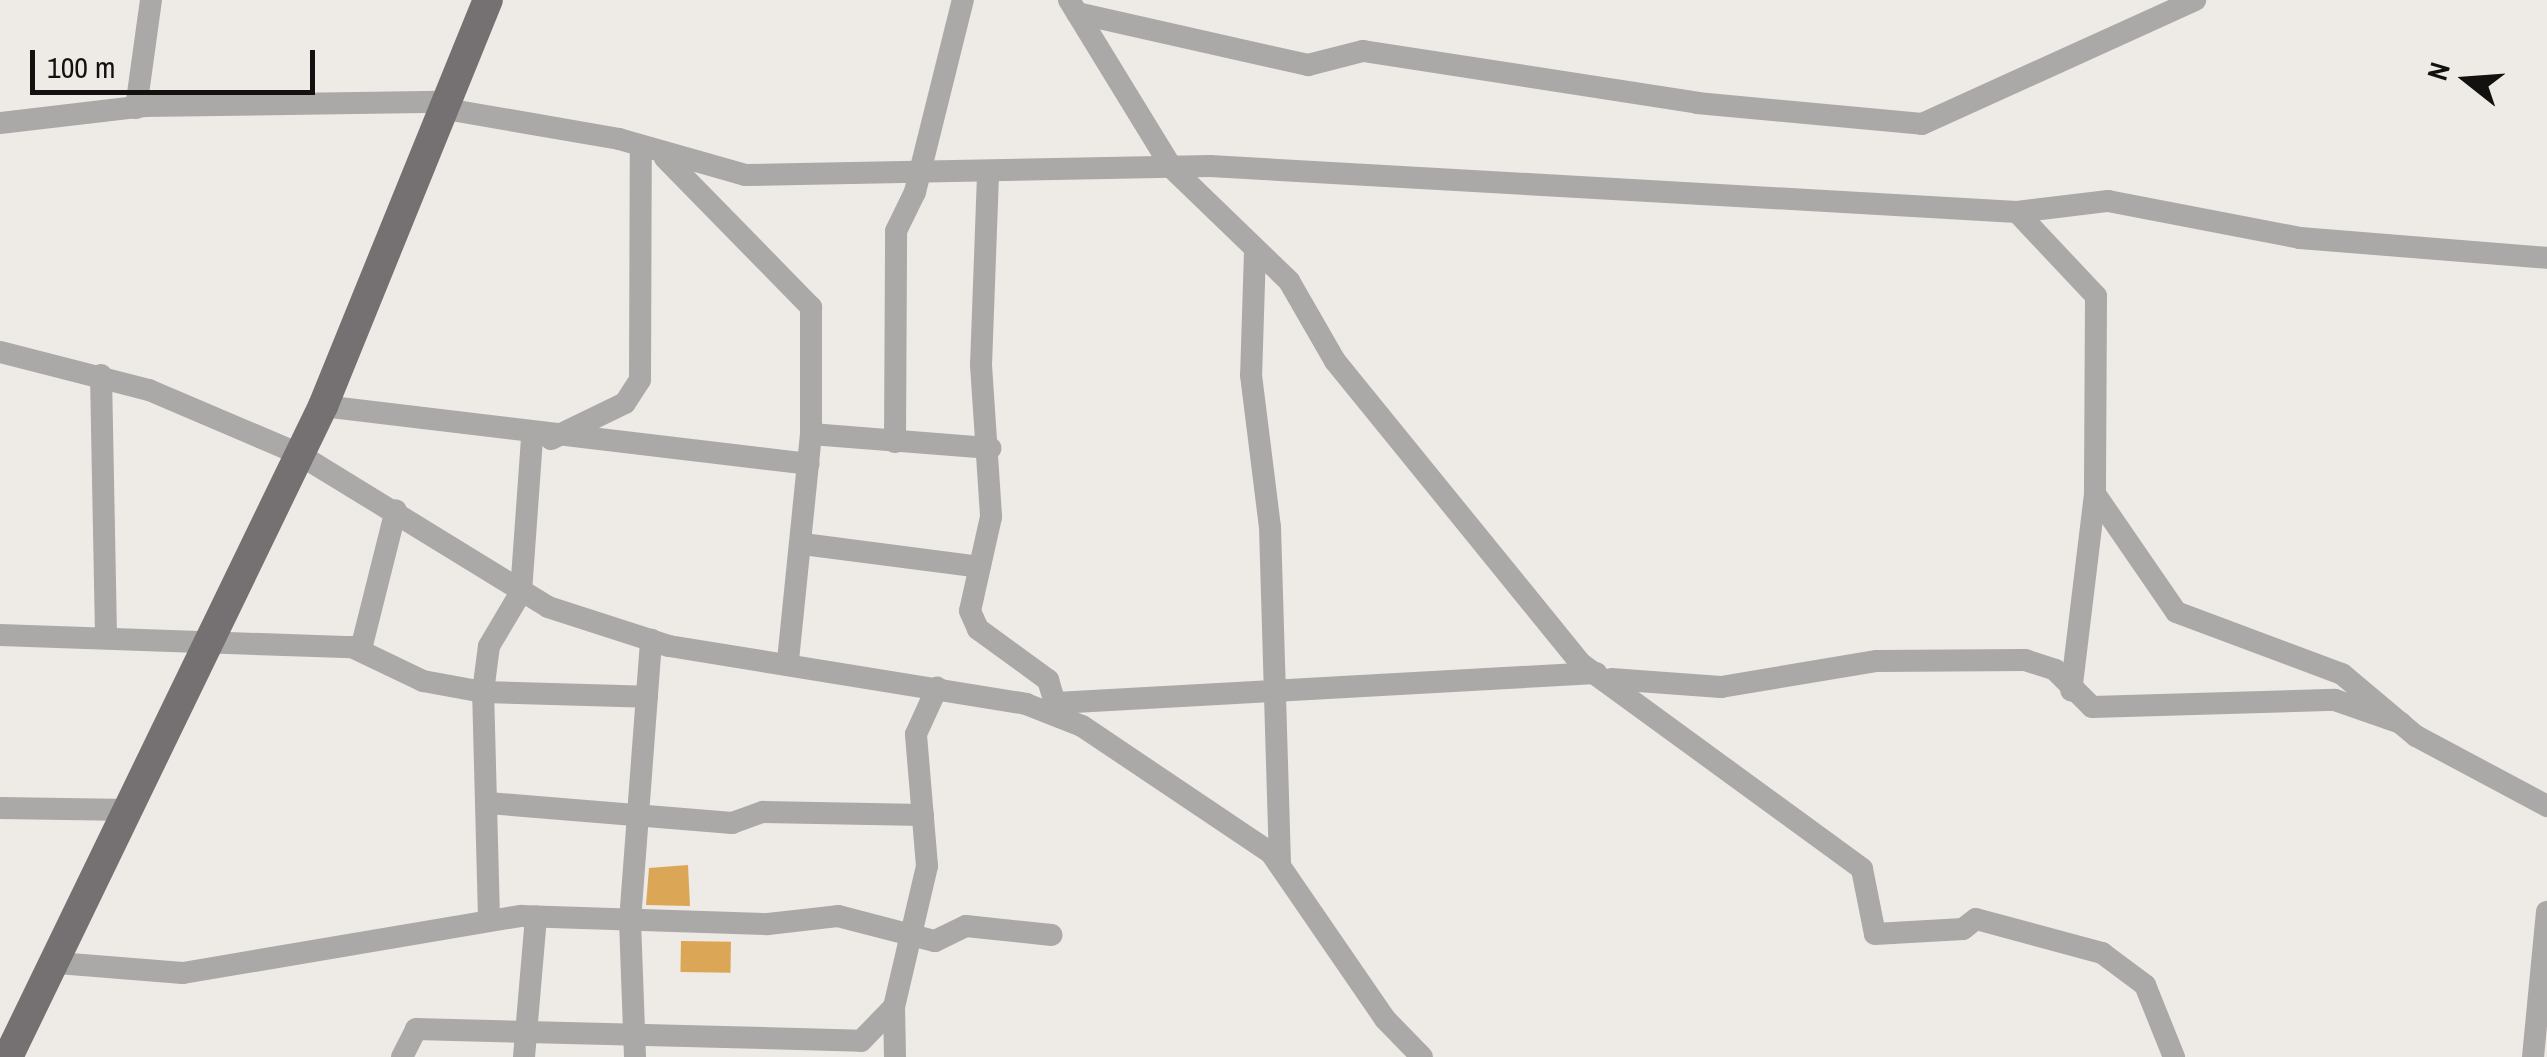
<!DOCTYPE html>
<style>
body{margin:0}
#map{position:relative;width:2547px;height:1057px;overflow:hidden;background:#eeeae5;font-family:"Archivo Narrow",sans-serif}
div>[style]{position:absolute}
.building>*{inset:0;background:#dba655;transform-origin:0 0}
.minor>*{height:22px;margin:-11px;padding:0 11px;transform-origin:11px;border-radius:11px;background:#aba8a8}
.major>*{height:30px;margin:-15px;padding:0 15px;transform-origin:15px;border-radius:15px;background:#757071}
span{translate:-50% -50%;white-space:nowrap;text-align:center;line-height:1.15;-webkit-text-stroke:8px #eeeae5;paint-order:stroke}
.north{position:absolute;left:2417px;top:30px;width:100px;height:100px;-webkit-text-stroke:8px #eeeae5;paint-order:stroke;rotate:287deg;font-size:28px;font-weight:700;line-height:40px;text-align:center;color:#12110f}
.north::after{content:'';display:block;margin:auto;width:35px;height:45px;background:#12110f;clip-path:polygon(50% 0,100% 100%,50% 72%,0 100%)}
.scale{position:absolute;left:30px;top:50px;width:285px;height:45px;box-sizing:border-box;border:5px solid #12110f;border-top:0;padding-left:12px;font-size:30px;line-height:35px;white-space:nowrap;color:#12110f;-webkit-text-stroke:8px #eeeae5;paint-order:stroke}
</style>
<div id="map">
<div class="building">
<i style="clip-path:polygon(688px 865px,690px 906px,646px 905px,649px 868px)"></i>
<i style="left:681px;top:941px;width:50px;height:31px;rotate:1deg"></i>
</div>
<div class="minor">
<i style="left:1069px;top:0;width:197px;rotate:58.5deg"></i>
<i style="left:1172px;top:168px;width:163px;rotate:44deg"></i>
<i style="left:1289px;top:281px;width:92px;rotate:60.1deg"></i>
<i style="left:1335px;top:361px;width:389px;rotate:50.9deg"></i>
<i style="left:1580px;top:663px;width:349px;rotate:36.1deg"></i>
<i style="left:1862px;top:869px;width:66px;rotate:78.7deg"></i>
<i style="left:1875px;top:934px;width:88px;rotate:-3.3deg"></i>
<i style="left:1963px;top:929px;width:16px;rotate:-38deg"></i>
<i style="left:1976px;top:919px;width:131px;rotate:15.1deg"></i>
<i style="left:2102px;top:953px;width:54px;rotate:36.7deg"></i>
<i style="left:2145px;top:985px;width:78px;rotate:68.1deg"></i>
<i style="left:1077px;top:13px;width:237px;rotate:12.7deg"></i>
<i style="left:1308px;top:65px;width:57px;rotate:-14.3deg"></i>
<i style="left:1363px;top:51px;width:338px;rotate:8.8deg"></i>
<i style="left:1697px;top:103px;width:226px;rotate:5.3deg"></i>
<i style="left:1922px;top:124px;width:300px;rotate:-24.4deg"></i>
<i style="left:136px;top:108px;width:109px;rotate:-82.1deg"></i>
<i style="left:440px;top:108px;width:182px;rotate:9.8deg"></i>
<i style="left:619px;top:139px;width:131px;rotate:15.9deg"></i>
<i style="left:745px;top:175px;width:465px;rotate:-1.1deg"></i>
<i style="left:1210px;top:166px;width:808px;rotate:3.26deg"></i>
<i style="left:2017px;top:212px;width:115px;rotate:46.8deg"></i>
<i style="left:2096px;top:296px;width:198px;rotate:90.3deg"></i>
<i style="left:2095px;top:494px;width:198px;rotate:96.9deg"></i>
<i style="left:0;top:123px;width:146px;rotate:-6.7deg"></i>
<i style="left:145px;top:106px;width:297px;rotate:-0.8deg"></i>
<i style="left:665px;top:158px;width:209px;rotate:45.6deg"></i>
<i style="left:811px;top:307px;width:127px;rotate:90deg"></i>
<i style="left:811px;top:434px;width:229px;rotate:95.8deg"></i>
<i style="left:988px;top:175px;width:190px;rotate:92.1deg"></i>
<i style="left:981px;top:365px;width:152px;rotate:86.2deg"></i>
<i style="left:991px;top:517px;width:96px;rotate:102.6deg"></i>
<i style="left:970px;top:611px;width:20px;rotate:66deg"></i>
<i style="left:978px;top:629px;width:87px;rotate:36.1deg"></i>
<i style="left:1048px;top:680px;width:37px;rotate:73deg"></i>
<i style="left:2017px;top:212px;width:92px;rotate:-6.9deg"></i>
<i style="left:2108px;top:201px;width:196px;rotate:10.9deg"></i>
<i style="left:2300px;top:238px;width:248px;rotate:4.6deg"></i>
<i style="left:1255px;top:251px;width:124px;rotate:91.8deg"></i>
<i style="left:1251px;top:375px;width:153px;rotate:82.9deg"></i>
<i style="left:1270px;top:527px;width:337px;rotate:88.3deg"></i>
<i style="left:0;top:352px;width:154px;rotate:14.3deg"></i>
<i style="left:149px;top:390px;width:161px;rotate:23.1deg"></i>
<i style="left:297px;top:453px;width:294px;rotate:31.5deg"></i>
<i style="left:548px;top:607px;width:127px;rotate:17.9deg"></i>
<i style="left:669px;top:646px;width:362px;rotate:9.2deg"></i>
<i style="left:1026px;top:704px;width:60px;rotate:21.4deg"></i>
<i style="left:1082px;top:726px;width:228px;rotate:33.9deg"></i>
<i style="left:1271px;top:853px;width:201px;rotate:55.5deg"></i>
<i style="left:1385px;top:1019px;width:53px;rotate:45.8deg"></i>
<i style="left:101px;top:375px;width:259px;rotate:88.9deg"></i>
<i style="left:323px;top:406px;width:489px;rotate:6.8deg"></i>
<i style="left:811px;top:434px;width:180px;rotate:4.5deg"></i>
<i style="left:551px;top:439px;width:82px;rotate:-25.9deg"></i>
<i style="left:625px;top:403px;width:27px;rotate:-57deg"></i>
<i style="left:640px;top:380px;width:232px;rotate:-89.8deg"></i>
<i style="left:895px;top:442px;width:211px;rotate:-89.7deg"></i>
<i style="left:896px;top:231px;width:43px;rotate:-64deg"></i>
<i style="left:915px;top:192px;width:198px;rotate:-76deg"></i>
<i style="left:2095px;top:494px;width:143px;rotate:55.5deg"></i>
<i style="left:2176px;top:612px;width:177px;rotate:20.5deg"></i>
<i style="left:2342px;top:674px;width:97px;rotate:40deg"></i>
<i style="left:2416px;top:736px;width:149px;rotate:28.1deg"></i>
<i style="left:803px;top:544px;width:178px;rotate:7.4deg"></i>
<i style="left:0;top:635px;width:352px;rotate:2deg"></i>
<i style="left:352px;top:647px;width:79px;rotate:25.6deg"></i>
<i style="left:423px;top:681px;width:61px;rotate:10.4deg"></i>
<i style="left:483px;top:692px;width:164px;rotate:1.7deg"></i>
<i style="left:361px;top:649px;width:143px;rotate:-75.9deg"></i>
<i style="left:1611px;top:679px;width:110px;rotate:4.2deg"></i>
<i style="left:1721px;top:687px;width:158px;rotate:-9.5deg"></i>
<i style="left:1877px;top:661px;width:148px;rotate:-0.4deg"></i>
<i style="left:2025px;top:660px;width:32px;rotate:18deg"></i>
<i style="left:2055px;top:670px;width:52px;rotate:45deg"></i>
<i style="left:2092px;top:707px;width:243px;rotate:-1.7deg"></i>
<i style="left:2335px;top:700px;width:70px;rotate:19.2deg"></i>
<i style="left:1056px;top:703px;width:541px;rotate:-3.18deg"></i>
<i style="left:488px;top:803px;width:245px;rotate:4.7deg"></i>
<i style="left:732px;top:823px;width:33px;rotate:-20deg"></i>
<i style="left:763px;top:812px;width:160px;rotate:1.1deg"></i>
<i style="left:0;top:808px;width:130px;rotate:0.9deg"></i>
<i style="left:489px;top:918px;width:226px;rotate:-91.5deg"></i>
<i style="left:483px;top:692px;width:46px;rotate:-82.6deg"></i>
<i style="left:489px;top:646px;width:63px;rotate:-59.3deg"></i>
<i style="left:521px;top:592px;width:155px;rotate:-85.9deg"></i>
<i style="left:58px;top:963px;width:125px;rotate:4.6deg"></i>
<i style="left:183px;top:973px;width:343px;rotate:-9.6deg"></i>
<i style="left:521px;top:916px;width:247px;rotate:1.9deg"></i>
<i style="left:768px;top:924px;width:70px;rotate:-6.5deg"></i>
<i style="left:838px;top:916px;width:100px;rotate:14.5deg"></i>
<i style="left:935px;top:941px;width:34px;rotate:-26deg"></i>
<i style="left:966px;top:926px;width:86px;rotate:6deg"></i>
<i style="left:402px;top:1057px;width:31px;rotate:-63deg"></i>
<i style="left:416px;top:1029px;width:445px;rotate:1.5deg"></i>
<i style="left:861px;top:1041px;width:47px;rotate:-45.9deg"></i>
<i style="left:524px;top:1057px;width:141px;rotate:-85.1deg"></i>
<i style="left:635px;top:1057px;width:136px;rotate:-92.1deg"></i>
<i style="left:630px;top:921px;width:282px;rotate:-85.7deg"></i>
<i style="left:895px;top:1057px;width:50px;rotate:-91.1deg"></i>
<i style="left:894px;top:1007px;width:145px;rotate:-76.8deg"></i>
<i style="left:927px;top:866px;width:132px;rotate:-94.8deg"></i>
<i style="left:916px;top:734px;width:51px;rotate:-65.5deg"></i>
<i style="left:2533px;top:1057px;width:146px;rotate:-84.5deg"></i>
</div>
<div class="major">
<i style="left:8px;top:1057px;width:723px;rotate:-64.18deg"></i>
<i style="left:323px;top:406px;width:438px;rotate:-67.9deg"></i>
</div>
<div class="north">N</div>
<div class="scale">100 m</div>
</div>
